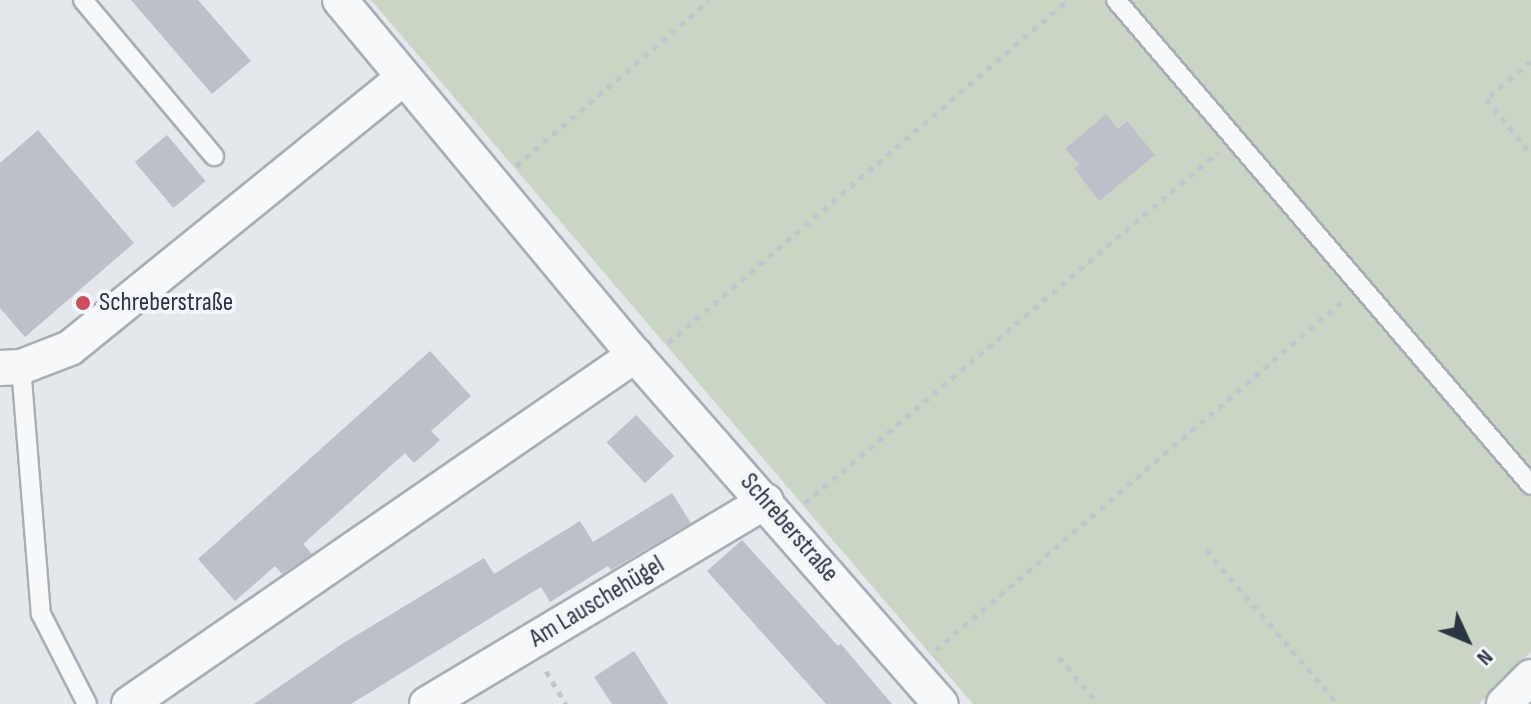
<!DOCTYPE html>
<meta charset="utf-8">
<style>
body{margin:0}
#map{position:relative;width:1531px;height:704px;overflow:hidden;background:#e4e7ec;font-family:"Sofia Sans Condensed",sans-serif}
div>[style]{position:absolute}
.green>*{inset:0;background:#c9d6c5}
.building>*{inset:0;background:#bbc0c9;transform-origin:0 0}
.path>*{height:5px;margin-top:-2.5px;transform-origin:0;background:repeating-linear-gradient(90deg,#c2c5cb 0 6px,transparent 0 12px)}
.roads{filter:drop-shadow(2px 0 #a9aeb6) drop-shadow(-2px 0 #a9aeb6) drop-shadow(0 2px #a9aeb6) drop-shadow(0 -2px #a9aeb6)}
.lane>*{height:18px;margin:-9px;padding:0 9px;transform-origin:9px;border-radius:9px;background:#f7f8fa}
.street>*{height:34px;margin:-17px;padding:0 17px;transform-origin:17px;border-radius:17px;background:#f7f8fa}
.dots>*{width:22px;height:22px;translate:-50% -50%;box-sizing:border-box;border:4px solid #f4f6f9;border-radius:50%}
span{translate:-50% -50%;white-space:nowrap;text-align:center;line-height:1.15;-webkit-text-stroke:8px #f4f6f9;paint-order:stroke}
.poi-label{font-size:26px;color:#2b3544}
.left{translate:0 -50%;text-align:left}
.street-label{font-size:26px;color:#2b3544}
.north{position:absolute;left:1427px;top:600px;width:80px;height:80px;-webkit-text-stroke:6px #f4f6f9;paint-order:stroke;rotate:134deg;font-size:22px;font-weight:700;line-height:32px;text-align:center;color:#2b3544}
.north::after{content:'';display:block;margin:auto;width:28px;height:36px;background:#2b3544;clip-path:polygon(50% 0,100% 100%,50% 72%,0 100%)}
</style>
<div id="map">
<div class="green">
<i style="clip-path:polygon(371px 0,1531px 0,1531px 652px,1479px 704px,973px 704px)"></i>
</div>
<div class="building">
<i style="clip-path:polygon(131px 0,198px 0,251px 61px,212px 94px)"></i>
<i style="clip-path:polygon(1106px 114px,1118px 129px,1127px 121px,1155px 155px,1099px 201px,1074px 168px,1080px 165px,1065px 149px)"></i>
<i style="clip-path:polygon(38px 130px,134px 243px,25px 337px,0 308px,0 163px)"></i>
<i style="left:167px;top:135px;width:60px;height:42px;rotate:50deg"></i>
<i style="clip-path:polygon(430px 351px,471px 396px,431px 431px,440px 440px,414px 463px,405px 453px,303px 544px,312px 554px,282px 574px,275px 566px,235px 601px,198px 559px)"></i>
<i style="left:636px;top:415px;width:56px;height:40px;rotate:47deg"></i>
<i style="clip-path:polygon(672px 493px,691px 523px,611px 570px,608px 566px,550px 602px,541px 587px,351px 704px,254px 704px,342px 644px,484px 558px,494px 574px,580px 521px,593px 542px)"></i>
<i style="clip-path:polygon(742px 540px,838px 646px,841px 644px,892px 704px,826px 704px,707px 571px)"></i>
<i style="clip-path:polygon(634px 651px,668px 704px,612px 704px,594px 677px)"></i>
</div>
<div class="path">
<i style="left:1531px;top:61px;width:59px;rotate:139.8deg"></i>
<i style="left:1486px;top:99px;width:71px;rotate:50.7deg"></i>
<i style="left:516px;top:166px;width:255px;rotate:-40.6deg"></i>
<i style="left:668px;top:343px;width:527px;rotate:-40.61deg"></i>
<i style="left:805px;top:503px;width:542px;rotate:-40.36deg"></i>
<i style="left:1206px;top:550px;width:203px;rotate:49.4deg"></i>
<i style="left:936px;top:650px;width:539px;rotate:-40.64deg"></i>
<i style="left:1059px;top:657px;width:61px;rotate:50.3deg"></i>
<i style="left:546px;top:671px;width:39px;rotate:59deg"></i>
</div>
<div class="roads">
<div class="lane">
<i style="left:83px;top:0;width:204px;rotate:50deg"></i>
<i style="left:1116px;top:0;width:638px;rotate:49.45deg"></i>
<i style="left:21px;top:367px;width:248px;rotate:85.4deg"></i>
<i style="left:41px;top:614px;width:101px;rotate:62.9deg"></i>
</div>
<div class="street">
<i style="left:340px;top:0;width:462px;rotate:50.3deg"></i>
<i style="left:635px;top:355px;width:464px;rotate:48.8deg"></i>
<i style="left:0;top:368px;width:21px;rotate:-3deg"></i>
<i style="left:21px;top:367px;width:53px;rotate:-21.2deg"></i>
<i style="left:70px;top:348px;width:429px;rotate:-39deg"></i>
<i style="left:129px;top:704px;width:615px;rotate:-34.59deg"></i>
<i style="left:427px;top:704px;width:395px;rotate:-30.9deg"></i>
<i style="left:1504px;top:704px;width:38px;rotate:-45deg"></i>
</div>
</div>
<div class="dots">
<i style="left:83px;top:303px;background:#ce4c60"></i>
</div>
<div class="poi-label">
<span class="left" style="left:99px;top:303px">Schreberstraße</span>
</div>
<div class="street-label">
<span style="left:789px;top:528px;rotate:49deg">Schreberstraße</span>
<span style="left:597px;top:602px;rotate:-31deg">Am Lauschehügel</span>
</div>
<div class="north">N</div>
</div>
